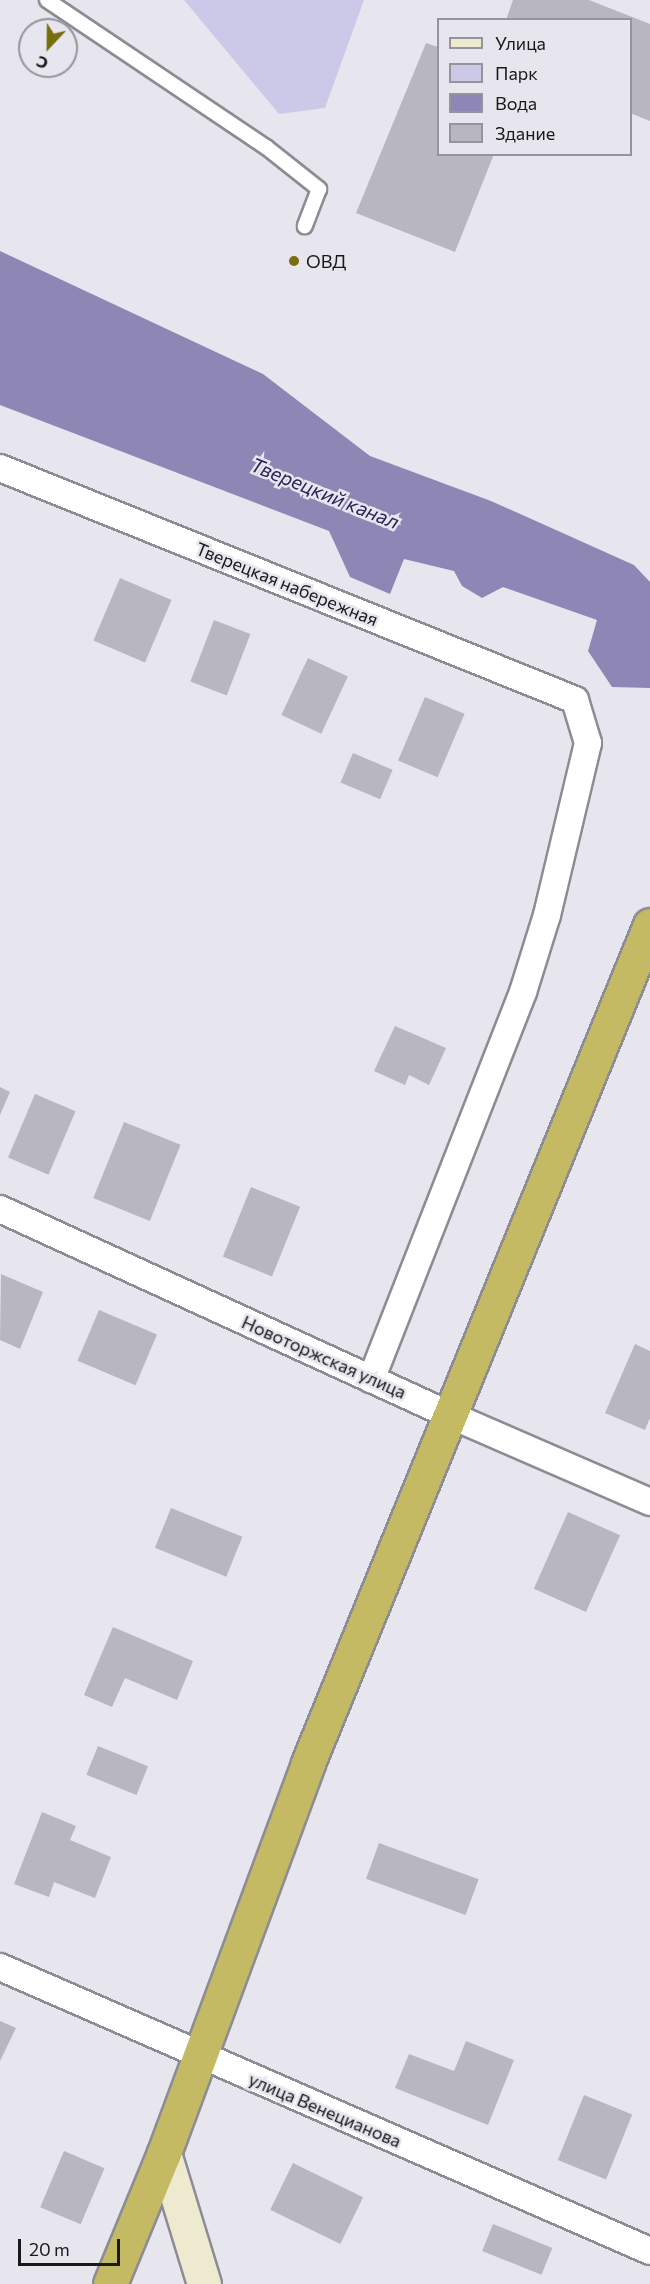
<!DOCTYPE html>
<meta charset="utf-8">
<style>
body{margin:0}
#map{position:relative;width:650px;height:2284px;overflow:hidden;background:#e7e6ee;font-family:Commissioner,sans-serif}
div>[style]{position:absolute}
.green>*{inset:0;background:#ccc8e7}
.water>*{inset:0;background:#8e87b6}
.building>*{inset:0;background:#b8b7bf;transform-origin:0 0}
.roads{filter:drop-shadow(2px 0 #8d8c94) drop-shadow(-2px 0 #8d8c94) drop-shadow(0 2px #8d8c94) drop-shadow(0 -2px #8d8c94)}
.lane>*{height:14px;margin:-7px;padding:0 7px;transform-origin:7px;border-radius:7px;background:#fff}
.street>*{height:26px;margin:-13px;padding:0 13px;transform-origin:13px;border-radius:13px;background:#fff}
.secondary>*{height:33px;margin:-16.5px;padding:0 16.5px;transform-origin:16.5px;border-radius:16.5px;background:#edead0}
.highway>*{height:33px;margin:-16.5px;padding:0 16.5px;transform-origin:16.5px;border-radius:16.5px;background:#c4ba64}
.dots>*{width:16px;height:16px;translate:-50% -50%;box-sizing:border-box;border:3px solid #e7e6ee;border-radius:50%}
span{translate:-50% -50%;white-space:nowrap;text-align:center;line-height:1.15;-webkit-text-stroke:5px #e7e6ee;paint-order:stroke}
.poi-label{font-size:18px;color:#19181b}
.left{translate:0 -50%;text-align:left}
.street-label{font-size:18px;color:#19181b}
.water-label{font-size:20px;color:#2f205a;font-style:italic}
.legend{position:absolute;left:437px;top:18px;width:195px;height:138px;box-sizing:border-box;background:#e7e6ee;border:2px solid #95949a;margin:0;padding:8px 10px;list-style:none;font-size:18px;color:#19181b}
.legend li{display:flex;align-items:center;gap:12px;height:30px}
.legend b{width:30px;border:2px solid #95949a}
.north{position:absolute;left:18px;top:18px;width:60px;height:60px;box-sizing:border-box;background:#e7e6ee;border:2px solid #95949a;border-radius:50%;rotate:202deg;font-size:16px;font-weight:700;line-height:24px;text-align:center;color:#19181b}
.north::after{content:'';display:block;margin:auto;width:21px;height:27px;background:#796e0c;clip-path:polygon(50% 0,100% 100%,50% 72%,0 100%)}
.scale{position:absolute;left:18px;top:2239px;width:102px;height:27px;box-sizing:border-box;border:3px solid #19181b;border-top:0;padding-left:8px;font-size:18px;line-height:21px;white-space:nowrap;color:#19181b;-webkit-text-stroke:4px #e7e6ee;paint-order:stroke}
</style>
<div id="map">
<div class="green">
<i style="clip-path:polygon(184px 0,364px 0,325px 108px,279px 114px)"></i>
</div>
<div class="water">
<i style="clip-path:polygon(0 251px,263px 374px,370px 456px,491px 501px,634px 565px,650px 582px,650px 688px,612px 687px,588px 651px,597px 620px,503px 587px,482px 598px,462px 586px,454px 571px,404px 559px,390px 594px,350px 577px,329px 531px,0 405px)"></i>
</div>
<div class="building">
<i style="clip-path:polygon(513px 0,589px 0,650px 24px,650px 121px,630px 113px,630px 20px,506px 20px)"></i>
<i style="clip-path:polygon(426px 43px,438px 47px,438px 154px,494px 154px,455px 252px,356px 213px)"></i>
<i style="left:120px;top:578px;width:56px;height:68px;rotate:23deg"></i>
<i style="left:214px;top:620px;width:39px;height:66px;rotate:21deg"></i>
<i style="left:308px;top:658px;width:44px;height:63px;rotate:25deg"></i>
<i style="left:425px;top:697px;width:43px;height:69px;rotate:23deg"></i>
<i style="left:353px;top:753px;width:43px;height:32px;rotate:23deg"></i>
<i style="clip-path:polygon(395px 1026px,446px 1048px,429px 1085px,409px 1075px,405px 1085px,374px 1071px)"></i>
<i style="clip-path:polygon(0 1087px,10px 1092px,0 1115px)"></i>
<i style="left:35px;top:1094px;width:44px;height:69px;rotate:23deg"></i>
<i style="left:124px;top:1122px;width:61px;height:82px;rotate:22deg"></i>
<i style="left:251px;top:1187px;width:53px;height:75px;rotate:22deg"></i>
<i style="clip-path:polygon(1px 1274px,43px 1292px,20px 1349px,0 1340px)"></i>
<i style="left:99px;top:1310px;width:63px;height:55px;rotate:23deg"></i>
<i style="clip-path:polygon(635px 1344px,650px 1351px,650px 1418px,645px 1430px,605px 1413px)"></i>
<i style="left:171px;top:1508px;width:77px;height:43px;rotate:22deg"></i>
<i style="left:568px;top:1512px;width:57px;height:84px;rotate:24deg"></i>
<i style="clip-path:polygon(113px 1627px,193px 1661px,177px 1700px,125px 1678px,112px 1707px,84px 1695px)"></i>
<i style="left:98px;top:1746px;width:54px;height:31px;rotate:22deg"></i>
<i style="clip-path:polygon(42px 1812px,76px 1826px,70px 1840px,111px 1857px,95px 1898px,54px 1882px,49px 1897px,14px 1884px)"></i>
<i style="left:379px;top:1843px;width:106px;height:38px;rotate:20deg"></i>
<i style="clip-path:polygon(0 2021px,16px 2028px,0 2061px)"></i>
<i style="clip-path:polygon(466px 2041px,514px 2060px,488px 2125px,395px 2088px,409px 2054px,454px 2071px)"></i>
<i style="left:584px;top:2095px;width:52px;height:70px;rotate:22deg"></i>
<i style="left:64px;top:2151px;width:44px;height:61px;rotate:23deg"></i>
<i style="left:293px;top:2163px;width:78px;height:52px;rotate:26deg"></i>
<i style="left:493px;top:2224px;width:64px;height:29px;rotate:22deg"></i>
</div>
<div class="roads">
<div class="lane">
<i style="left:47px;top:0;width:264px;rotate:33.9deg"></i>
<i style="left:266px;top:147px;width:68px;rotate:38.4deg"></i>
<i style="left:319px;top:189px;width:40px;rotate:111deg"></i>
</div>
<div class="street">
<i style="left:0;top:468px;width:620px;rotate:21.97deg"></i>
<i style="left:575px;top:700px;width:45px;rotate:73.2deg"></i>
<i style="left:588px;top:743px;width:177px;rotate:103.4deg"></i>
<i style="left:547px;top:915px;width:81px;rotate:107.3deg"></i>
<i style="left:523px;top:992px;width:416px;rotate:111.4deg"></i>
<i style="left:0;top:1209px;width:495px;rotate:24.6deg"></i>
<i style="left:450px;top:1415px;width:218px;rotate:23.5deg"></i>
<i style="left:0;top:1967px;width:709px;rotate:23.6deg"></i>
</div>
<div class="secondary">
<i style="left:164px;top:2153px;width:137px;rotate:73deg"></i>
</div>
<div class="highway">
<i style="left:110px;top:2284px;width:142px;rotate:-67.6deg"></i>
<i style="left:164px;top:2153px;width:416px;rotate:-69.7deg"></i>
<i style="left:308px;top:1763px;width:905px;rotate:-67.8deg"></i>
</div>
</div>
<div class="dots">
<i style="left:294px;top:261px;background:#796e0c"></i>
</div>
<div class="poi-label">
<span class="left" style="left:306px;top:261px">ОВД</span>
</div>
<div class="street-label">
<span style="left:287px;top:584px;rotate:22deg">Тверецкая набережная</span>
<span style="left:324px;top:1357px;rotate:24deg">Новоторжская улица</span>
<span style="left:325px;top:2110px;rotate:23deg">улица Венецианова</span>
</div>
<div class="water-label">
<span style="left:325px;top:493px;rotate:22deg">Тверецкий канал</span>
</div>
<ul class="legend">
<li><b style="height:8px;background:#edead0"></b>Улица</li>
<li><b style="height:16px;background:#ccc8e7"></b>Парк</li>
<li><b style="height:16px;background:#8e87b6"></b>Вода</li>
<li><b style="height:16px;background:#b8b7bf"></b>Здание</li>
</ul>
<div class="north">С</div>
<div class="scale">20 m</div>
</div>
